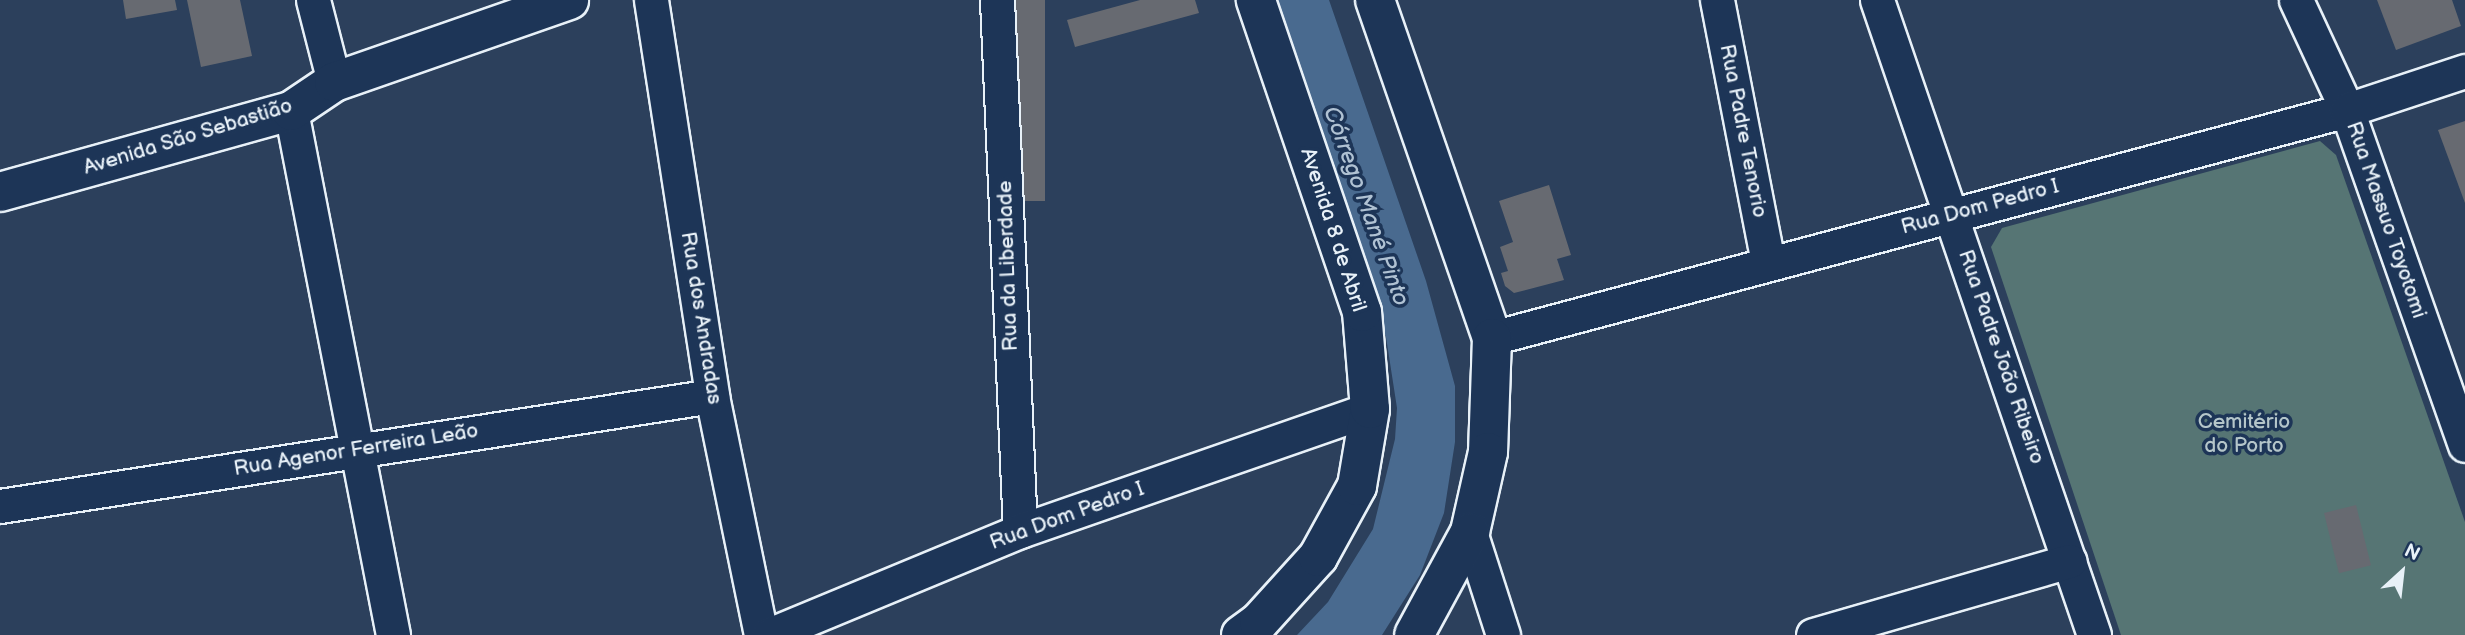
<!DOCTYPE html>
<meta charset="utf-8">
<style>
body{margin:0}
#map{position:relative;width:2465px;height:635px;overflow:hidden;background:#2c405c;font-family:"Balsamiq Sans",sans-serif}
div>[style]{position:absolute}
.green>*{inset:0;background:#567574}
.water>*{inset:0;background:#496a8f}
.building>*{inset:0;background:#676a71;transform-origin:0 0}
.roads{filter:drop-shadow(2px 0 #e8f1f8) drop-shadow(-2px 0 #e8f1f8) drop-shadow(0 2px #e8f1f8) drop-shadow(0 -2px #e8f1f8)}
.minor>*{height:33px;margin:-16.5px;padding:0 16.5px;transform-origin:16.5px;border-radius:16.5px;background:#1d3557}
.tertiary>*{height:38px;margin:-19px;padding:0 19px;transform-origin:19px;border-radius:19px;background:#1d3557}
.secondary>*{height:38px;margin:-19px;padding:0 19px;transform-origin:19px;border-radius:19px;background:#1d3557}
span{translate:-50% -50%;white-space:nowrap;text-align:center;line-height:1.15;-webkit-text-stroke:7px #1d3557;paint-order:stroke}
.street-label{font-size:21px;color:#e8f1f8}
.park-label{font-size:21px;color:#b5c6ca}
.water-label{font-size:23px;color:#b0c2d3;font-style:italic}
.north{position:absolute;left:2367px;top:537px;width:70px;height:70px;-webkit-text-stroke:5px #1d3557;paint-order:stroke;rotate:27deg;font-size:19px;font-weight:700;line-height:28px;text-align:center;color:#e8f1f8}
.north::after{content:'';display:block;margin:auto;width:24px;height:32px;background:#e8f1f8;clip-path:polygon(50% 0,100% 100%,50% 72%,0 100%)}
</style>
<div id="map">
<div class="green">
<i style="clip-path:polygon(2320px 141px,2336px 155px,2465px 522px,2465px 635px,2121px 635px,1991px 247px,2002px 228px)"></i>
</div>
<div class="water">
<i style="clip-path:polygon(1273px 0,1329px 0,1426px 281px,1455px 386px,1455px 442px,1444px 513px,1420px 575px,1382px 635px,1297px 635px,1328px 602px,1373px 529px,1395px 439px,1397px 408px,1386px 337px)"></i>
</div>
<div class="building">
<i style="clip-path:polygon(123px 0,175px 0,177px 10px,126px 19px)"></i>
<i style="clip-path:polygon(187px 0,240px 0,252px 56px,201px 67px)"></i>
<i style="left:1013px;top:0;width:32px;height:201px"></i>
<i style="clip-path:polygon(1140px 0,1195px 0,1199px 13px,1075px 47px,1067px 20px)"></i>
<i style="clip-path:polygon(2377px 0,2452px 0,2461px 26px,2396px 50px)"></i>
<i style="clip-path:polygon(2465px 121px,2465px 203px,2438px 130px)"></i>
<i style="clip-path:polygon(1549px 185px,1571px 255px,1557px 259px,1564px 280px,1514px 293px,1505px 286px,1501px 273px,1508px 271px,1500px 247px,1513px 242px,1499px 201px)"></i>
<i style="left:2356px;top:505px;width:62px;height:33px;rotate:76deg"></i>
</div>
<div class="roads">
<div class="minor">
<i style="left:313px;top:0;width:85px;rotate:75.6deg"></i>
<i style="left:651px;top:0;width:401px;rotate:81.2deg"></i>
<i style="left:712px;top:396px;width:244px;rotate:78.4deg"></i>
<i style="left:997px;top:0;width:531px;rotate:87.52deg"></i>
<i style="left:1717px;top:0;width:268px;rotate:79deg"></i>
<i style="left:1877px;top:0;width:671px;rotate:71.13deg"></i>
<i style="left:2296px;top:0;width:121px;rotate:65.1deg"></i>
<i style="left:2347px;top:110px;width:355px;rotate:70.6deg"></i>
<i style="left:291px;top:111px;width:534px;rotate:78.98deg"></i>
<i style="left:1492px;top:338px;width:885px;rotate:-14.93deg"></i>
<i style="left:2347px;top:110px;width:124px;rotate:-18.3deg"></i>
<i style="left:0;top:506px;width:720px;rotate:-8.78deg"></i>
<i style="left:1470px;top:532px;width:108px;rotate:72.2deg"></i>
<i style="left:769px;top:635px;width:272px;rotate:-22.5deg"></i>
<i style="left:1020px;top:531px;width:371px;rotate:-19.2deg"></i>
<i style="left:1813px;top:635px;width:267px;rotate:-16.1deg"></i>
</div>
<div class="tertiary">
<i style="left:0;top:192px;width:302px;rotate:-15.6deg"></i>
<i style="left:291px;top:111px;width:52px;rotate:-34deg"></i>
<i style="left:334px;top:82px;width:249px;rotate:-19.2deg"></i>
</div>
<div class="secondary">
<i style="left:1375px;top:0;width:358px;rotate:70.9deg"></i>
<i style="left:1492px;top:338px;width:114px;rotate:92deg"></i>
<i style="left:1488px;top:452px;width:82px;rotate:102.7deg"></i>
<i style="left:1470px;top:532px;width:117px;rotate:118.5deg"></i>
<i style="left:1241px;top:635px;width:22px;rotate:-36deg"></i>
<i style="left:1259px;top:622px;width:88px;rotate:-47.8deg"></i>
<i style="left:1318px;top:557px;width:81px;rotate:-61.2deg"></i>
<i style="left:1357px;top:486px;width:78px;rotate:-80.4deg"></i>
<i style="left:1370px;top:409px;width:97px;rotate:-94.7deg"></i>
<i style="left:1362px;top:312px;width:330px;rotate:-108.8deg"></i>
</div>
</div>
<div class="street-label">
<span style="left:1743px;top:131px;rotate:79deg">Rua Padre Tenorio</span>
<span style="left:188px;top:137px;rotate:-17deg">Avenida São Sebastião</span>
<span style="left:1980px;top:207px;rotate:-15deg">Rua Dom Pedro I</span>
<span style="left:2386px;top:220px;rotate:71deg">Rua Massuo Toyotomi</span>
<span style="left:1333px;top:230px;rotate:72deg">Avenida 8 de Abril</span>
<span style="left:1008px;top:266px;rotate:-92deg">Rua da Liberdade</span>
<span style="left:701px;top:318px;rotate:81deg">Rua dos Andradas</span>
<span style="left:2001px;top:357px;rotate:71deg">Rua Padre João Ribeiro</span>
<span style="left:356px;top:450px;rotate:-9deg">Rua Agenor Ferreira Leão</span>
<span style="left:1067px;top:516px;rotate:-20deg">Rua Dom Pedro I</span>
</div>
<div class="park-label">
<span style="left:2244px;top:434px">Cemitério<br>do Porto</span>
</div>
<div class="water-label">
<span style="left:1366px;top:206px;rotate:70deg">Córrego Mané Pinto</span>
</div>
<div class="north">N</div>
</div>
